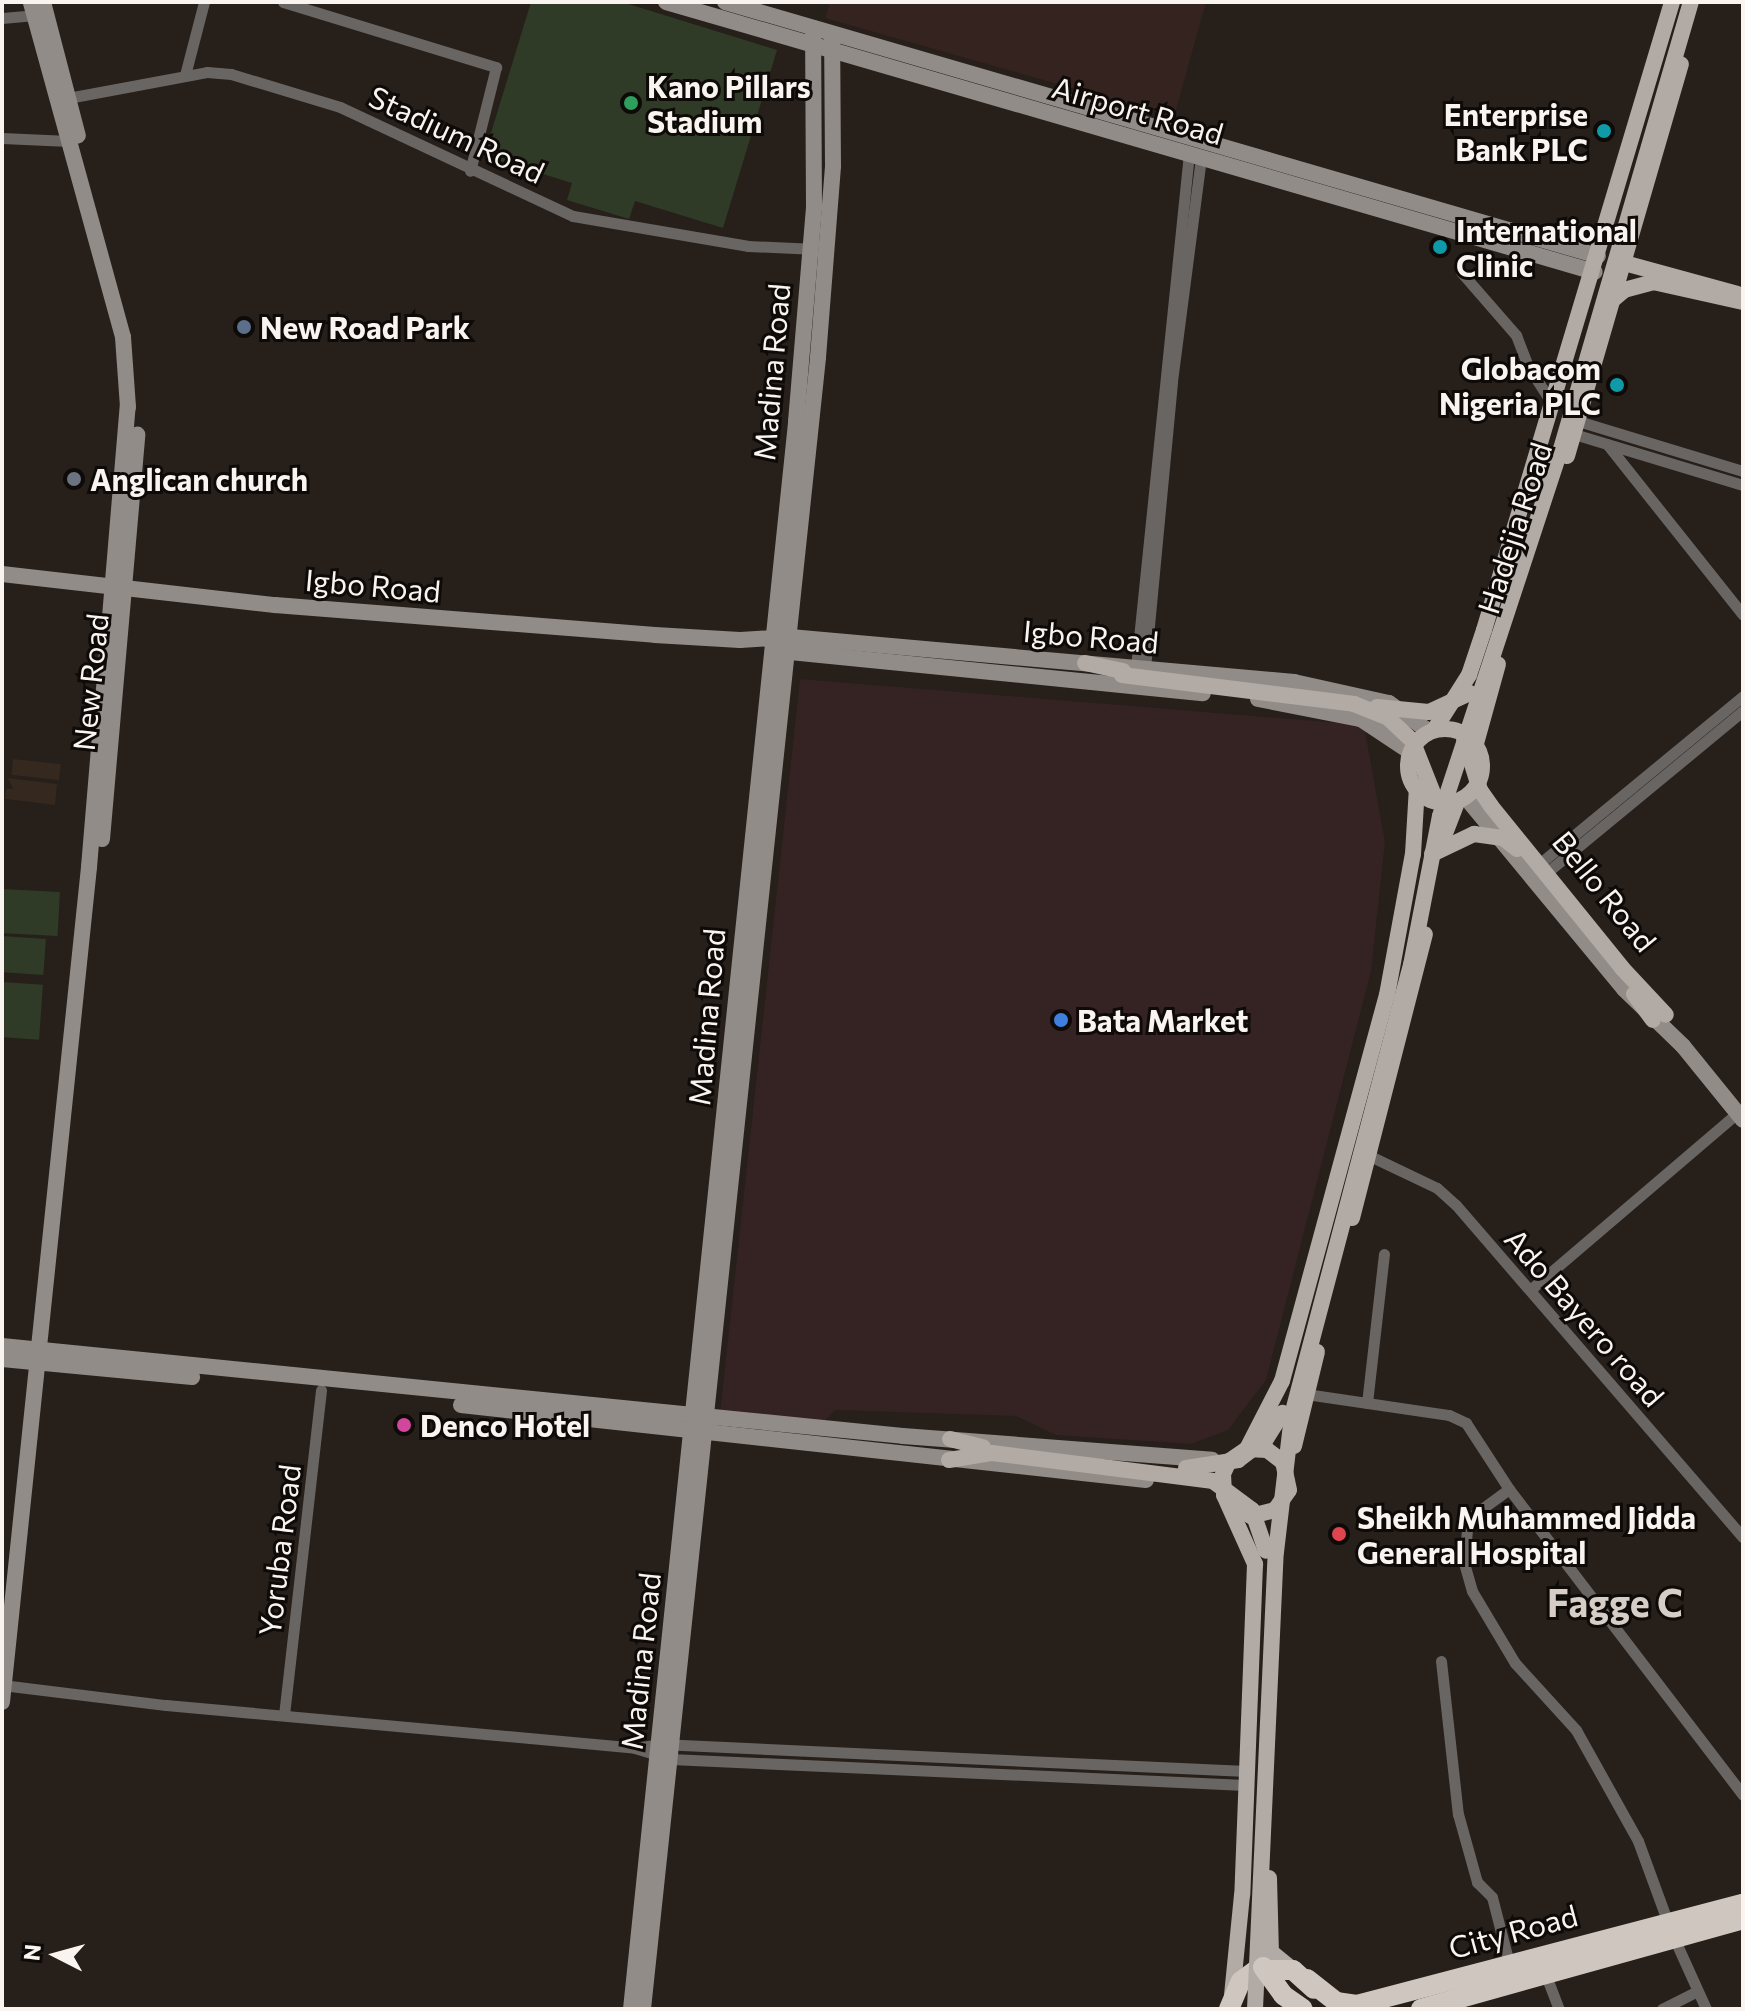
<!DOCTYPE html>
<style>
body{margin:0}
#map{position:relative;width:1745px;height:2011px;overflow:hidden;background:#261f1a;font-family:Commissioner,sans-serif}
div>[style]{position:absolute}
.commercial>*{inset:0;background:#352223}
.industrial>*{inset:0;background:#35231f}
.built>*{inset:0;background:#34281f;transform-origin:0 0}
.green>*{inset:0;background:#303b27;transform-origin:0 0}
.street>*{height:11px;margin:-5.5px;padding:0 5.5px;transform-origin:5.5px;border-radius:5.5px;background:#696562}
.secondary>*{height:16px;margin:-8px;padding:0 8px;transform-origin:8px;border-radius:8px;background:#928c88}
.primary>*{height:16px;margin:-8px;padding:0 8px;transform-origin:8px;border-radius:8px;background:#b2aaa4}
.primary>.ring{margin:-8px;padding:0;box-sizing:content-box;background:none;border:16px solid #b2aaa4;border-radius:50%}
.highway>*{height:20px;margin:-10px;padding:0 10px;transform-origin:10px;border-radius:10px;background:#cfc6bf}
.primary-bridge>*{height:16px;margin:-8px;padding:0 8px;transform-origin:8px;border-radius:8px;background:#b2aaa4}
.highway-bridge>*{height:20px;margin:-10px;padding:0 10px;transform-origin:10px;border-radius:10px;background:#cfc6bf}
.dots>*{width:22px;height:22px;translate:-50% -50%;box-sizing:border-box;border:4px solid #0d0a08;border-radius:50%}
span{translate:-50% -50%;white-space:nowrap;text-align:center;line-height:1.15;-webkit-text-stroke:6px #0d0a08;paint-order:stroke}
.poi-label{font-size:30px;color:#f9f4f0;font-weight:700}
.left{translate:0 -50%;text-align:left}
.right{translate:-100% -50%;text-align:right}
.street-label{font-size:30px;color:#f9f4f0}
.district-label{font-size:38px;color:#d6cdc6;font-weight:700}
.frame{position:absolute;inset:0;border:4px solid #f9f4f0;pointer-events:none}
.north{position:absolute;left:16px;top:1915px;width:80px;height:80px;-webkit-text-stroke:6px #0d0a08;paint-order:stroke;rotate:276deg;font-size:22px;font-weight:700;line-height:32px;text-align:center;color:#f9f4f0}
.north::after{content:'';display:block;margin:auto;width:28px;height:36px;background:#f9f4f0;clip-path:polygon(50% 0,100% 100%,50% 72%,0 100%)}
</style>
<div id="map">
<div class="commercial">
<i style="clip-path:polygon(800px 679px,1364px 725px,1385px 842px,1371px 971px,1266px 1380px,1228px 1430px,1191px 1444px,1056px 1435px,1016px 1416px,835px 1410px,823px 1422px,720px 1414px)"></i>
</div>
<div class="industrial">
<i style="clip-path:polygon(830px 2px,1206px 2px,1174px 117px,825px 18px)"></i>
</div>
<div class="built">
<i style="left:13px;top:759px;width:48px;height:16px;rotate:6deg"></i>
<i style="clip-path:polygon(8px 778px,57px 784px,55px 805px,5px 799px,6px 789px,13px 789px)"></i>
</div>
<div class="green">
<i style="clip-path:polygon(531px 2px,622px 2px,777px 50px,723px 228px,635px 201px,629px 219px,567px 200px,572px 183px,484px 156px)"></i>
<i style="left:2px;top:889px;width:58px;height:44px;rotate:3deg"></i>
<i style="left:2px;top:936px;width:44px;height:36px;rotate:4deg"></i>
<i style="left:2px;top:982px;width:41px;height:55px;rotate:4deg"></i>
</div>
<div class="street">
<i style="left:283px;top:2px;width:223px;rotate:17deg"></i>
<i style="left:496px;top:67px;width:107px;rotate:104deg"></i>
<i style="left:2px;top:18px;width:33px;rotate:-5deg"></i>
<i style="left:185px;top:75px;width:75px;rotate:-75.4deg"></i>
<i style="left:68px;top:98px;width:141px;rotate:-10.6deg"></i>
<i style="left:207px;top:72px;width:24px;rotate:5deg"></i>
<i style="left:231px;top:74px;width:114px;rotate:16.8deg"></i>
<i style="left:340px;top:107px;width:257px;rotate:25.1deg"></i>
<i style="left:573px;top:216px;width:178px;rotate:9.7deg"></i>
<i style="left:748px;top:246px;width:69px;rotate:2.5deg"></i>
<i style="left:2px;top:138px;width:67px;rotate:2.6deg"></i>
<i style="left:1461px;top:272px;width:84px;rotate:48.9deg"></i>
<i style="left:1516px;top:335px;width:33px;rotate:69deg"></i>
<i style="left:1528px;top:366px;width:46px;rotate:57.3deg"></i>
<i style="left:1578px;top:421px;width:172px;rotate:16.9deg"></i>
<i style="left:1574px;top:434px;width:177px;rotate:16.8deg"></i>
<i style="left:1607px;top:444px;width:218px;rotate:51.5deg"></i>
<i style="left:1136px;top:667px;width:517px;rotate:-84.11deg"></i>
<i style="left:1145px;top:668px;width:288px;rotate:-84.6deg"></i>
<i style="left:1172px;top:381px;width:226px;rotate:-82.6deg"></i>
<i style="left:1544px;top:860px;width:258px;rotate:-39.5deg"></i>
<i style="left:1551px;top:869px;width:249px;rotate:-39.5deg"></i>
<i style="left:1370px;top:1156px;width:74px;rotate:25.5deg"></i>
<i style="left:1437px;top:1188px;width:25px;rotate:42deg"></i>
<i style="left:1456px;top:1205px;width:439px;rotate:49.2deg"></i>
<i style="left:1530px;top:1290px;width:272px;rotate:-40.5deg"></i>
<i style="left:1306px;top:1394px;width:145px;rotate:8.4deg"></i>
<i style="left:1449px;top:1415px;width:19px;rotate:25deg"></i>
<i style="left:1466px;top:1423px;width:79px;rotate:56.9deg"></i>
<i style="left:1509px;top:1489px;width:385px;rotate:52.6deg"></i>
<i style="left:1367px;top:1403px;width:150px;rotate:-83.5deg"></i>
<i style="left:1509px;top:1489px;width:51px;rotate:143.8deg"></i>
<i style="left:1468px;top:1519px;width:44px;rotate:95.2deg"></i>
<i style="left:1464px;top:1563px;width:29px;rotate:74deg"></i>
<i style="left:1472px;top:1591px;width:84px;rotate:59.2deg"></i>
<i style="left:1515px;top:1663px;width:91px;rotate:47.7deg"></i>
<i style="left:1576px;top:1730px;width:127px;rotate:60.8deg"></i>
<i style="left:1638px;top:1841px;width:87px;rotate:69.9deg"></i>
<i style="left:1441px;top:1661px;width:154px;rotate:83.7deg"></i>
<i style="left:1458px;top:1814px;width:71px;rotate:74.4deg"></i>
<i style="left:1477px;top:1882px;width:21px;rotate:45deg"></i>
<i style="left:1492px;top:1897px;width:68px;rotate:75.6deg"></i>
<i style="left:2px;top:1685px;width:165px;rotate:7deg"></i>
<i style="left:166px;top:1705px;width:471px;rotate:5.2deg"></i>
<i style="left:284px;top:1715px;width:327px;rotate:-83.5deg"></i>
<i style="left:1245px;top:1785px;width:575px;rotate:-177.41deg"></i>
<i style="left:671px;top:1759px;width:38px;rotate:-163deg"></i>
<i style="left:635px;top:1748px;width:25px;rotate:-9deg"></i>
<i style="left:660px;top:1744px;width:587px;rotate:2.64deg"></i>
<i style="left:1674px;top:1938px;width:78px;rotate:65.7deg"></i>
<i style="left:1545px;top:1973px;width:39px;rotate:69deg"></i>
<i style="left:1662px;top:2009px;width:39px;rotate:-27deg"></i>
</div>
<div class="secondary">
<i style="left:43px;top:2px;width:138px;rotate:75.4deg"></i>
<i style="left:666px;top:2px;width:967px;rotate:16.21deg"></i>
<i style="left:725px;top:2px;width:909px;rotate:16.22deg"></i>
<i style="left:2px;top:574px;width:275px;rotate:6.5deg"></i>
<i style="left:275px;top:605px;width:381px;rotate:4.5deg"></i>
<i style="left:655px;top:635px;width:85px;rotate:3.4deg"></i>
<i style="left:740px;top:640px;width:50px;rotate:-3.4deg"></i>
<i style="left:790px;top:637px;width:506px;rotate:5.1deg"></i>
<i style="left:1294px;top:682px;width:97px;rotate:12.5deg"></i>
<i style="left:1389px;top:703px;width:47px;rotate:35.4deg"></i>
<i style="left:780px;top:651px;width:425px;rotate:5.7deg"></i>
<i style="left:1258px;top:699px;width:105px;rotate:11deg"></i>
<i style="left:1361px;top:719px;width:61px;rotate:33.7deg"></i>
<i style="left:1467px;top:799px;width:246px;rotate:50.4deg"></i>
<i style="left:1624px;top:989px;width:82px;rotate:44deg"></i>
<i style="left:1683px;top:1046px;width:95px;rotate:51deg"></i>
<i style="left:102px;top:839px;width:406px;rotate:-85deg"></i>
<i style="left:2px;top:1346px;width:905px;rotate:5.7deg"></i>
<i style="left:903px;top:1436px;width:310px;rotate:4.4deg"></i>
<i style="left:2px;top:1359px;width:191px;rotate:5.4deg"></i>
<i style="left:461px;top:1405px;width:689px;rotate:6.25deg"></i>
<i style="left:2px;top:1702px;width:840px;rotate:-84.05deg"></i>
<i style="left:89px;top:867px;width:462px;rotate:-85.2deg"></i>
<i style="left:128px;top:407px;width:70px;rotate:-94.1deg"></i>
<i style="left:123px;top:337px;width:347px;rotate:-105.4deg"></i>
<i style="left:631px;top:2009px;width:1596px;rotate:-84.06deg"></i>
<i style="left:796px;top:422px;width:215px;rotate:-85.2deg"></i>
<i style="left:814px;top:208px;width:180px;rotate:-90.3deg"></i>
<i style="left:643px;top:2009px;width:1661px;rotate:-83.95deg"></i>
<i style="left:818px;top:357px;width:192px;rotate:-85.5deg"></i>
<i style="left:833px;top:166px;width:132px;rotate:-90.4deg"></i>
</div>
<div class="primary">
<i style="left:1617px;top:261px;width:125px;rotate:15.3deg"></i>
<i style="left:1567px;top:456px;width:408px;rotate:-73.8deg"></i>
<i style="left:1085px;top:663px;width:39px;rotate:12deg"></i>
<i style="left:1436px;top:727px;width:62px;rotate:-57.6deg"></i>
<i style="left:1469px;top:675px;width:47px;rotate:-71.6deg"></i>
<i style="left:1484px;top:630px;width:656px;rotate:-73.33deg"></i>
<i class="ring" style="left:1408px;top:729px;width:58px;height:58px"></i>
<i style="left:1475px;top:747px;width:86px;rotate:-74.5deg"></i>
<i style="left:1441px;top:844px;width:42px;rotate:-69deg"></i>
<i style="left:1622px;top:968px;width:64px;rotate:46.9deg"></i>
<i style="left:1634px;top:994px;width:32px;rotate:54deg"></i>
<i style="left:1352px;top:1218px;width:293px;rotate:-75.6deg"></i>
<i style="left:950px;top:1439px;width:34px;rotate:14deg"></i>
<i style="left:1294px;top:1446px;width:97px;rotate:-76.3deg"></i>
<i style="left:1247px;top:1449px;width:76px;rotate:-62.8deg"></i>
<i style="left:1282px;top:1381px;width:400px;rotate:-74.8deg"></i>
<i style="left:1387px;top:995px;width:143px;rotate:-79.6deg"></i>
<i style="left:1413px;top:854px;width:67px;rotate:-86.6deg"></i>
<i style="left:949px;top:1460px;width:44px;rotate:-9.2deg"></i>
<i style="left:1229px;top:1503px;width:26px;rotate:31deg"></i>
<i style="left:1251px;top:1516px;width:25px;rotate:-14deg"></i>
<i style="left:1275px;top:1510px;width:24px;rotate:-55deg"></i>
<i style="left:1289px;top:1490px;width:29px;rotate:-102deg"></i>
<i style="left:1283px;top:1462px;width:20px;rotate:-143deg"></i>
<i style="left:1267px;top:1450px;width:20px;rotate:-177deg"></i>
<i style="left:1247px;top:1449px;width:22px;rotate:146deg"></i>
<i style="left:1229px;top:1461px;width:14px;rotate:115deg"></i>
<i style="left:1223px;top:1474px;width:21px;rotate:87deg"></i>
<i style="left:1224px;top:1495px;width:76px;rotate:65.8deg"></i>
<i style="left:1255px;top:1564px;width:331px;rotate:92.2deg"></i>
<i style="left:1242px;top:1895px;width:100px;rotate:95.7deg"></i>
<i style="left:1269px;top:1878px;width:74px;rotate:88.5deg"></i>
<i style="left:1271px;top:1952px;width:28px;rotate:39deg"></i>
</div>
<div class="highway">
<i style="left:1307px;top:1979px;width:37px;rotate:38deg"></i>
<i style="left:1336px;top:2002px;width:21px;rotate:8deg"></i>
<i style="left:1357px;top:2005px;width:399px;rotate:-14.7deg"></i>
<i style="left:1229px;top:2009px;width:30px;rotate:-67deg"></i>
<i style="left:1241px;top:1981px;width:19px;rotate:-36deg"></i>
<i style="left:1256px;top:1970px;width:37px"></i>
<i style="left:1293px;top:1970px;width:28px;rotate:42deg"></i>
<i style="left:1421px;top:2009px;width:334px;rotate:-15.6deg"></i>
</div>
<div class="primary-bridge">
<i style="left:1604px;top:307px;width:26px;rotate:-40deg"></i>
<i style="left:1624px;top:290px;width:30px;rotate:-15deg"></i>
<i style="left:1653px;top:282px;width:92px;rotate:12.5deg"></i>
<i style="left:1122px;top:675px;width:234px;rotate:7.1deg"></i>
<i style="left:1354px;top:704px;width:37px;rotate:22deg"></i>
<i style="left:1388px;top:718px;width:33px;rotate:43deg"></i>
<i style="left:1412px;top:740px;width:62px;rotate:68.4deg"></i>
<i style="left:1377px;top:707px;width:52px;rotate:5.5deg"></i>
<i style="left:1429px;top:712px;width:45px;rotate:-24.9deg"></i>
<i style="left:1464px;top:738px;width:54px;rotate:72.9deg"></i>
<i style="left:1480px;top:790px;width:19px;rotate:55deg"></i>
<i style="left:1491px;top:806px;width:208px;rotate:51deg"></i>
<i style="left:1432px;top:854px;width:47px;rotate:-25.5deg"></i>
<i style="left:1474px;top:834px;width:29px;rotate:8deg"></i>
<i style="left:1503px;top:838px;width:18px;rotate:38deg"></i>
<i style="left:992px;top:1453px;width:223px;rotate:7.2deg"></i>
<i style="left:1213px;top:1481px;width:49px;rotate:36.6deg"></i>
<i style="left:1252px;top:1510px;width:43px;rotate:71.1deg"></i>
<i style="left:1186px;top:1468px;width:53px;rotate:-8.7deg"></i>
<i style="left:1238px;top:1460px;width:35px;rotate:-37deg"></i>
<i style="left:1266px;top:1439px;width:31px;rotate:-58deg"></i>
<i style="left:1255px;top:2009px;width:457px;rotate:-87.4deg"></i>
<i style="left:1276px;top:1552px;width:138px;rotate:-83.3deg"></i>
<i style="left:1292px;top:1415px;width:465px;rotate:-75.2deg"></i>
<i style="left:1411px;top:965px;width:152px;rotate:-79deg"></i>
<i style="left:1440px;top:816px;width:386px;rotate:-71.8deg"></i>
<i style="left:1561px;top:449px;width:466px;rotate:-73.8deg"></i>
</div>
<div class="highway-bridge">
<i style="left:1263px;top:1967px;width:34px;rotate:54deg"></i>
<i style="left:1283px;top:1995px;width:24px;rotate:35deg"></i>
</div>
<div class="dots">
<i style="left:631px;top:103px;background:#2e9e5b"></i>
<i style="left:1604px;top:131px;background:#0f9aa8"></i>
<i style="left:1440px;top:247px;background:#0f9aa8"></i>
<i style="left:244px;top:327px;background:#5c6f8a"></i>
<i style="left:1617px;top:385px;background:#0f9aa8"></i>
<i style="left:74px;top:479px;background:#6b7280"></i>
<i style="left:1061px;top:1020px;background:#3f7fe0"></i>
<i style="left:404px;top:1425px;background:#d1479c"></i>
<i style="left:1339px;top:1534px;background:#e0444e"></i>
</div>
<div class="poi-label">
<span class="left" style="left:647px;top:103px">Kano Pillars<br>Stadium</span>
<span class="right" style="left:1588px;top:131px">Enterprise<br>Bank PLC</span>
<span class="left" style="left:1456px;top:247px">International<br>Clinic</span>
<span class="left" style="left:260px;top:327px">New Road Park</span>
<span class="right" style="left:1601px;top:385px">Globacom<br>Nigeria PLC</span>
<span class="left" style="left:90px;top:479px">Anglican church</span>
<span class="left" style="left:1077px;top:1020px">Bata Market</span>
<span class="left" style="left:420px;top:1425px">Denco Hotel</span>
<span class="left" style="left:1357px;top:1534px">Sheikh Muhammed Jidda<br>General Hospital</span>
</div>
<div class="street-label">
<span style="left:1138px;top:110px;rotate:16deg">Airport Road</span>
<span style="left:457px;top:134px;rotate:25deg">Stadium Road</span>
<span style="left:771px;top:372px;rotate:-85deg">Madina Road</span>
<span style="left:1514px;top:528px;rotate:-72deg">Hadejia Road</span>
<span style="left:373px;top:585px;rotate:5deg">Igbo Road</span>
<span style="left:1091px;top:636px;rotate:5deg">Igbo Road</span>
<span style="left:90px;top:682px;rotate:-84deg">New Road</span>
<span style="left:1605px;top:891px;rotate:51deg">Bello Road</span>
<span style="left:706px;top:1017px;rotate:-85deg">Madina Road</span>
<span style="left:1585px;top:1317px;rotate:49deg">Ado Bayero road</span>
<span style="left:279px;top:1550px;rotate:-83deg">Yoruba Road</span>
<span style="left:640px;top:1661px;rotate:-84deg">Madina Road</span>
<span style="left:1513px;top:1931px;rotate:-15deg">City Road</span>
</div>
<div class="district-label">
<span style="left:1615px;top:1602px">Fagge C</span>
</div>
<div class="frame"></div>
<div class="north">N</div>
</div>
